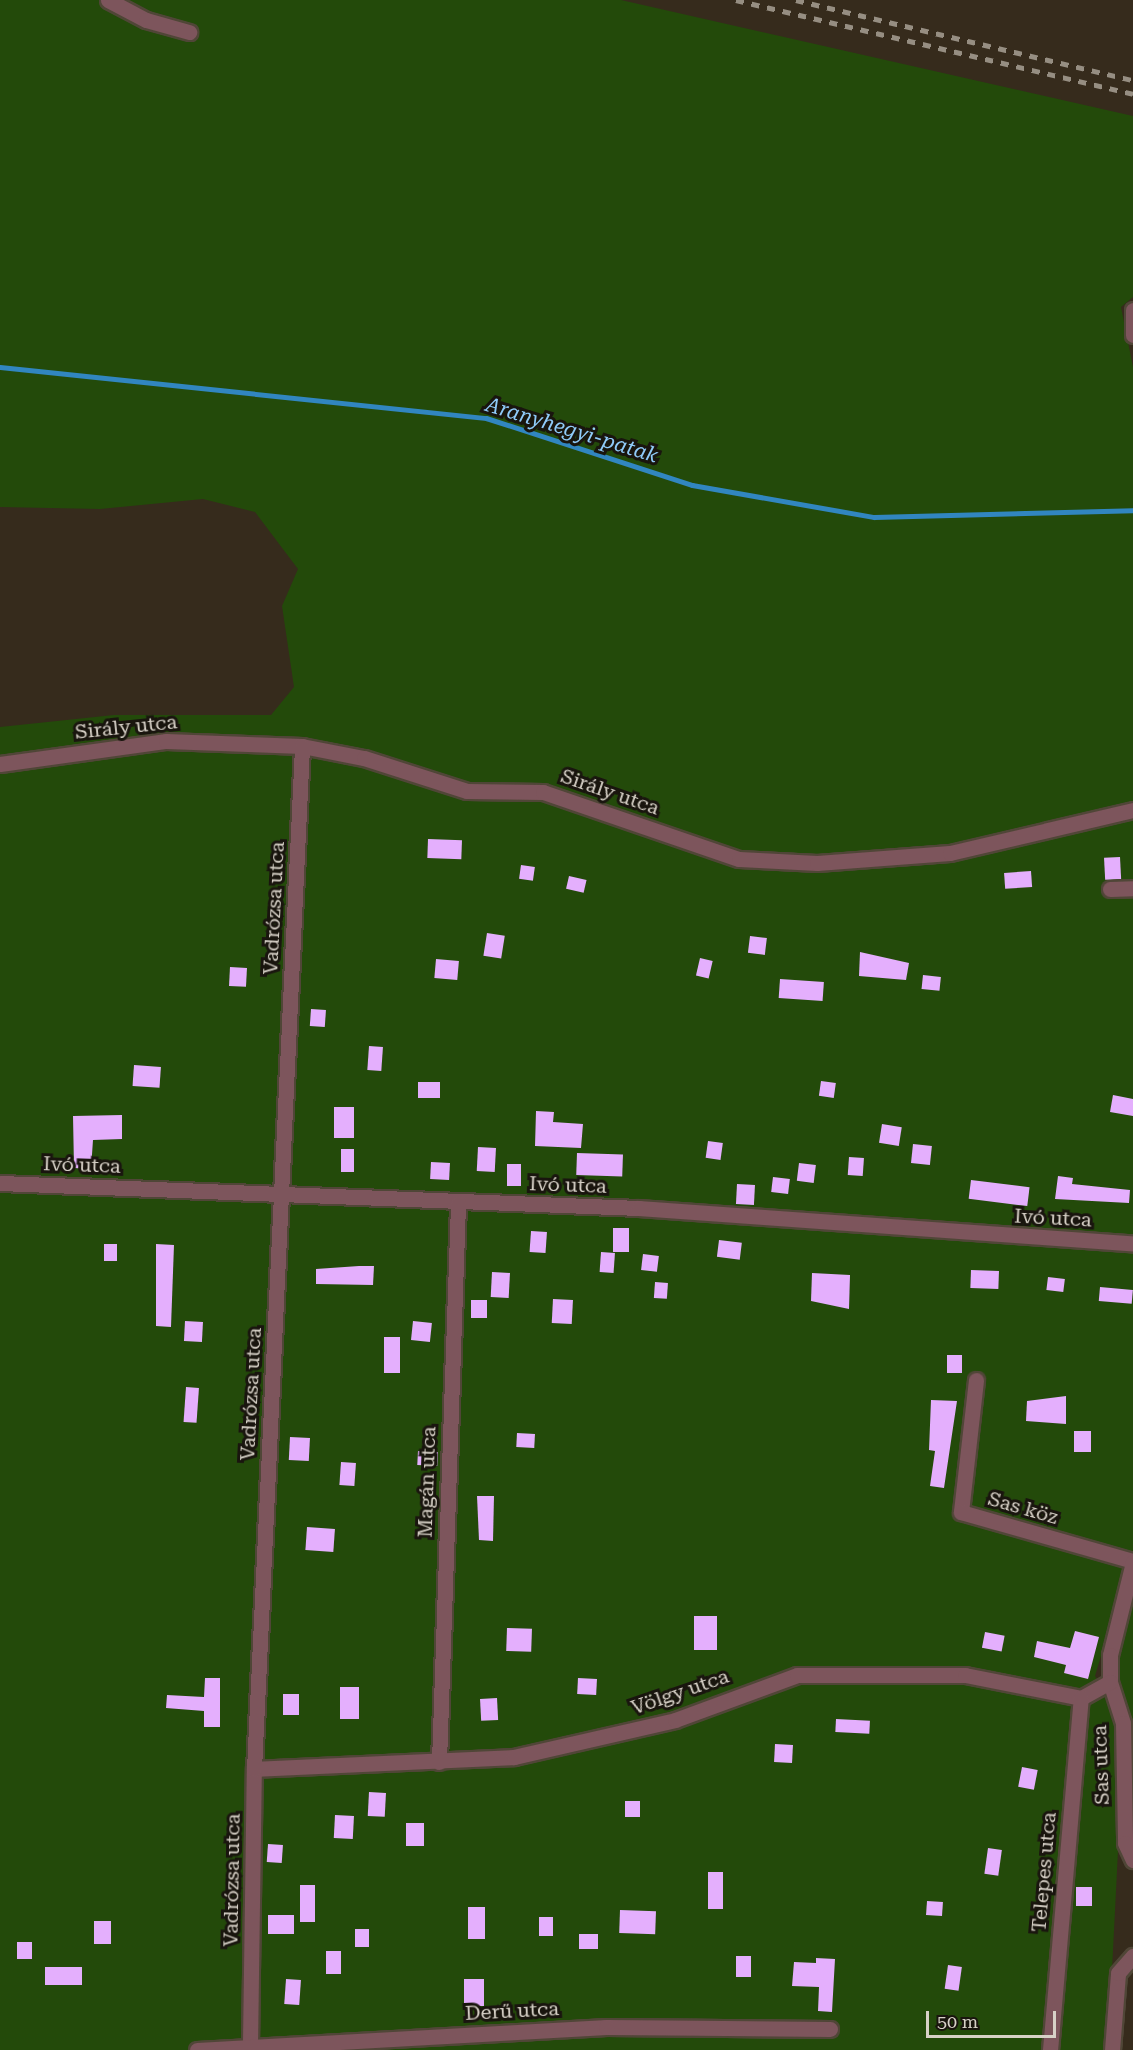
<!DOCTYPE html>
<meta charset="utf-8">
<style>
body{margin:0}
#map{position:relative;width:1133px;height:2050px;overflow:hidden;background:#362b1c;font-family:"Roboto Serif",serif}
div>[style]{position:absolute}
.green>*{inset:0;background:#234a0a}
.stream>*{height:5px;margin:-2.5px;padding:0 2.5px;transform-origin:2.5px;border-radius:2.5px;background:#3186c0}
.building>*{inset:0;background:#e4affd;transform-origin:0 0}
.roads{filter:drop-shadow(2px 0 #504637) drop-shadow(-2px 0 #504637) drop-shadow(0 2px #504637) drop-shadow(0 -2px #504637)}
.minor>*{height:15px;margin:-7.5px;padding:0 7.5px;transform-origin:7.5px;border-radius:7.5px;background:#7d555c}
.rail>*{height:4.5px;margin-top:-2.25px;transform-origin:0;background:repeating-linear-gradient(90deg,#968e82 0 8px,transparent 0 16px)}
span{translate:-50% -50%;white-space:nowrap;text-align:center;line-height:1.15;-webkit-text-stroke:6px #19150e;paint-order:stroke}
.street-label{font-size:20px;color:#d7d1c7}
.water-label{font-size:21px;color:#90cbf9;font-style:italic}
.scale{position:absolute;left:926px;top:2011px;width:130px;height:27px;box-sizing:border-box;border:3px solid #d7d1c7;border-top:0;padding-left:8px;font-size:18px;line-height:21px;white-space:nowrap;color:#d7d1c7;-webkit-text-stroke:4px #19150e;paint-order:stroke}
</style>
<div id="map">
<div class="green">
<i style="clip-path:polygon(0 0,621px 0,1133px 116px,1133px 297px,1121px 307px,1133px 367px,1133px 1550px,1095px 1676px,1114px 1707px,1121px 1791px,1108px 2050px,0 2050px,0 727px,114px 715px,271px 715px,294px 687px,282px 606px,298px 569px,255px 512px,203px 499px,100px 509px,0 507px)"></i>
<i style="clip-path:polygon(1133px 1576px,1133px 1841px,1130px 1729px,1114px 1663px)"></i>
</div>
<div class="stream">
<i style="left:0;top:367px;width:489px;rotate:6deg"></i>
<i style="left:486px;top:418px;width:217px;rotate:18deg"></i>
<i style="left:692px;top:485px;width:185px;rotate:10deg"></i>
<i style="left:874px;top:517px;width:259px;rotate:-1.5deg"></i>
</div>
<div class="building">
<i style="left:428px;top:839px;width:34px;height:19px;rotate:2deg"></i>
<i style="left:1120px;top:857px;width:22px;height:16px;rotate:87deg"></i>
<i style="left:521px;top:865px;width:14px;height:14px;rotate:8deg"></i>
<i style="left:1031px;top:871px;width:16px;height:27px;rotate:86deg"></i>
<i style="left:569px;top:876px;width:18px;height:13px;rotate:13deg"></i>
<i style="left:487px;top:933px;width:18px;height:23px;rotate:9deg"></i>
<i style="left:750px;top:936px;width:17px;height:17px;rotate:7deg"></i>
<i style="clip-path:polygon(860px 952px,909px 963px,906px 980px,859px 976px)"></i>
<i style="left:700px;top:958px;width:13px;height:18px;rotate:13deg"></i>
<i style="left:436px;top:959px;width:23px;height:19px;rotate:5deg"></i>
<i style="left:230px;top:967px;width:17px;height:19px;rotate:3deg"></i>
<i style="left:923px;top:975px;width:18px;height:14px;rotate:6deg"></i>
<i style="left:780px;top:979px;width:44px;height:19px;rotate:4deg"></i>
<i style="left:311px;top:1009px;width:15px;height:17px;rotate:4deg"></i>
<i style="left:369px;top:1046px;width:14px;height:24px;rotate:4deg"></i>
<i style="left:134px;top:1065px;width:27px;height:21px;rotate:4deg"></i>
<i style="left:821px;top:1081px;width:15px;height:15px;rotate:8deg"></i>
<i style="left:440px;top:1082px;width:16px;height:22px;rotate:90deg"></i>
<i style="clip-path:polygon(1113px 1095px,1133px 1099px,1133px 1116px,1110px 1112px)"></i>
<i style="left:334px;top:1107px;width:20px;height:31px"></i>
<i style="clip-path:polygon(536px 1111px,554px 1112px,553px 1122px,583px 1124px,581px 1148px,535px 1146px)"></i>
<i style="clip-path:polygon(122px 1115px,122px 1139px,93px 1140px,91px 1169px,74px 1168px,73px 1116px)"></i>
<i style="left:882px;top:1124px;width:20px;height:19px;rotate:9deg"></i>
<i style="left:708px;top:1141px;width:15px;height:17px;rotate:8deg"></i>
<i style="left:913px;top:1144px;width:19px;height:19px;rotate:6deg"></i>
<i style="left:478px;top:1147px;width:18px;height:24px;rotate:3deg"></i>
<i style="left:341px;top:1149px;width:13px;height:23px"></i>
<i style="left:577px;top:1153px;width:46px;height:22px;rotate:2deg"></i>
<i style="left:849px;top:1157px;width:15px;height:18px;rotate:4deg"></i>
<i style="left:431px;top:1162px;width:19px;height:17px;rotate:3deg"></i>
<i style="left:799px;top:1163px;width:17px;height:18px;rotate:7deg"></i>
<i style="left:507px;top:1164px;width:14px;height:22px"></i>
<i style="clip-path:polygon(1058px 1176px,1073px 1178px,1072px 1184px,1130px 1190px,1129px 1203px,1055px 1199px)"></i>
<i style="left:773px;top:1177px;width:17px;height:15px;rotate:7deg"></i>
<i style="left:971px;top:1180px;width:59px;height:19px;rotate:7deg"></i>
<i style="left:737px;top:1184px;width:18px;height:20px;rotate:3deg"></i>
<i style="left:613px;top:1228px;width:16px;height:24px"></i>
<i style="left:531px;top:1231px;width:16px;height:21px;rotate:4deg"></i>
<i style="left:719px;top:1240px;width:23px;height:17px;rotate:7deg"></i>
<i style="left:104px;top:1244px;width:13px;height:17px"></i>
<i style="clip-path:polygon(156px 1244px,174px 1245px,171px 1327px,156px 1326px)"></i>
<i style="left:601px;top:1252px;width:14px;height:20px;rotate:4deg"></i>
<i style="left:643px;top:1254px;width:16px;height:16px;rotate:7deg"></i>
<i style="clip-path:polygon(359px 1266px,374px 1266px,373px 1285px,316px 1284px,316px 1269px)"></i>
<i style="left:971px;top:1270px;width:28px;height:18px;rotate:2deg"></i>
<i style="left:492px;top:1272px;width:18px;height:25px;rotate:3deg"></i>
<i style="clip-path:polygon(812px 1273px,850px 1275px,849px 1309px,811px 1301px)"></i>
<i style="left:1048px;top:1277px;width:17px;height:13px;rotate:7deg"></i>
<i style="left:655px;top:1282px;width:13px;height:16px;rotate:4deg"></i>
<i style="left:1100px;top:1287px;width:33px;height:14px;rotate:5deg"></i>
<i style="left:553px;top:1299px;width:20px;height:24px;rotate:3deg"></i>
<i style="left:471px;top:1300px;width:16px;height:18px"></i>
<i style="left:185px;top:1321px;width:18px;height:20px;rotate:3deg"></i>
<i style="left:413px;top:1321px;width:19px;height:19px;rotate:6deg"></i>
<i style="left:384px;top:1337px;width:16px;height:36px"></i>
<i style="left:947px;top:1355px;width:15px;height:18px"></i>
<i style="left:186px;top:1387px;width:13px;height:35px;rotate:4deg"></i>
<i style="clip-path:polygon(1066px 1396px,1066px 1424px,1026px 1421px,1027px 1401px)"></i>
<i style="clip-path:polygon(931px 1400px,957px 1401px,944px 1488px,930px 1486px,935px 1451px,929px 1450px)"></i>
<i style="left:1074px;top:1431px;width:17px;height:21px"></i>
<i style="left:517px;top:1433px;width:18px;height:14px;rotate:3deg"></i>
<i style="left:290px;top:1437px;width:20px;height:23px;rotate:3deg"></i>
<i style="left:418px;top:1451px;width:20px;height:14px;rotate:3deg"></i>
<i style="left:341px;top:1462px;width:15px;height:23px;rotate:4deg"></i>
<i style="clip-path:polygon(477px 1496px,494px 1496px,493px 1541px,479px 1540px)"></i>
<i style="left:307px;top:1527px;width:28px;height:23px;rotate:4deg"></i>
<i style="left:694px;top:1616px;width:23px;height:34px"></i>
<i style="left:507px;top:1628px;width:25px;height:23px;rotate:2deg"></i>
<i style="clip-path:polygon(1075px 1631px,1099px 1637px,1088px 1679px,1064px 1673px,1066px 1665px,1034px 1657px,1037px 1641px,1070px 1648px)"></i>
<i style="left:985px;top:1632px;width:20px;height:16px;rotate:11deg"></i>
<i style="clip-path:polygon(205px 1678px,220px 1678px,220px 1727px,204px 1727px,204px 1711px,166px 1708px,167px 1695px,204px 1697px)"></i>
<i style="left:578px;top:1678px;width:19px;height:16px;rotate:3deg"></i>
<i style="left:359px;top:1687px;width:32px;height:19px;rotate:90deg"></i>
<i style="left:283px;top:1694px;width:16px;height:21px"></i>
<i style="left:497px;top:1698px;width:22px;height:17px;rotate:87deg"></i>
<i style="left:836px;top:1719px;width:34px;height:13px;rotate:3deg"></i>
<i style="left:775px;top:1744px;width:18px;height:18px;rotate:3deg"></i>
<i style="left:1022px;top:1767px;width:16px;height:20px;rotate:11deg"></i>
<i style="left:369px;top:1792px;width:17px;height:24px;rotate:3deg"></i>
<i style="left:625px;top:1801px;width:15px;height:16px"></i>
<i style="left:335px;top:1815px;width:19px;height:23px;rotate:3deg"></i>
<i style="left:406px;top:1823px;width:18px;height:23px"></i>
<i style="left:268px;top:1844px;width:15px;height:18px;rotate:4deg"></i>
<i style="left:988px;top:1848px;width:14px;height:26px;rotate:8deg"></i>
<i style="left:708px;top:1872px;width:15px;height:37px"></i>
<i style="left:300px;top:1885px;width:15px;height:37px"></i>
<i style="left:1076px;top:1887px;width:16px;height:19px"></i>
<i style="left:927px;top:1901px;width:16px;height:14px;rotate:4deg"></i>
<i style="left:468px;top:1907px;width:17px;height:32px"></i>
<i style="left:620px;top:1910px;width:36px;height:23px;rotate:2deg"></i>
<i style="left:268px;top:1915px;width:26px;height:19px"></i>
<i style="left:539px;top:1917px;width:14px;height:19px"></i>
<i style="left:94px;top:1921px;width:17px;height:23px"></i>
<i style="left:355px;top:1929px;width:14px;height:18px"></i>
<i style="left:579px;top:1934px;width:19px;height:15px"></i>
<i style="left:17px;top:1942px;width:15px;height:17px"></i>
<i style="left:326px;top:1951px;width:15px;height:23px"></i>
<i style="left:736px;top:1956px;width:15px;height:21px"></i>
<i style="clip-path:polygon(816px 1958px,835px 1959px,832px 2012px,818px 2011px,819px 1987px,792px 1986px,794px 1962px,816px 1963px)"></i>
<i style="left:948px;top:1965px;width:14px;height:24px;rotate:8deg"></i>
<i style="left:45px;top:1967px;width:37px;height:18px"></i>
<i style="left:286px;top:1979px;width:15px;height:25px;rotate:4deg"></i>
<i style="left:464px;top:1979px;width:20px;height:27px"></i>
</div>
<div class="roads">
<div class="minor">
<i style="left:108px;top:0;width:43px;rotate:27.8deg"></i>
<i style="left:146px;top:20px;width:45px;rotate:15.6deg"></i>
<i style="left:1133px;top:310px;width:25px;rotate:90deg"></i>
<i style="left:0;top:764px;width:168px;rotate:-7.9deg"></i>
<i style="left:166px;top:741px;width:136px;rotate:2.1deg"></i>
<i style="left:302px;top:746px;width:63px;rotate:11deg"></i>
<i style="left:364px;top:758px;width:108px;rotate:17.8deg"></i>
<i style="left:467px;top:791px;width:76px;rotate:0.8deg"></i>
<i style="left:543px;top:792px;width:207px;rotate:18.9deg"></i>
<i style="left:739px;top:859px;width:78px;rotate:2.9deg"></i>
<i style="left:817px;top:863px;width:133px;rotate:-4.3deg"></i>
<i style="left:950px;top:853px;width:188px;rotate:-13.2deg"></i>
<i style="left:1110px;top:889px;width:23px;rotate:-2deg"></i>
<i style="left:0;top:1183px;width:639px;rotate:2.24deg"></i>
<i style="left:639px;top:1208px;width:495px;rotate:4.1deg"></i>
<i style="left:976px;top:1380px;width:133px;rotate:96.5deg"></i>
<i style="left:961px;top:1512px;width:179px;rotate:15.9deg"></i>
<i style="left:1133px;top:1562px;width:96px;rotate:103.9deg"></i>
<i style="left:1110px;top:1655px;width:27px;rotate:90deg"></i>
<i style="left:1110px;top:1682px;width:43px;rotate:72.4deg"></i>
<i style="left:1123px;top:1723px;width:120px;rotate:89deg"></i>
<i style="left:1125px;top:1843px;width:19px;rotate:65deg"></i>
<i style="left:439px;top:1762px;width:559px;rotate:-88.05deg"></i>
<i style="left:254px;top:1769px;width:260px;rotate:-2.6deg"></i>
<i style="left:514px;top:1757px;width:165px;rotate:-12.9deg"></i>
<i style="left:675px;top:1720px;width:130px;rotate:-20.2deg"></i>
<i style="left:797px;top:1675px;width:168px"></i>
<i style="left:965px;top:1675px;width:118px;rotate:11.2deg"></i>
<i style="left:1081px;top:1698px;width:33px;rotate:-29deg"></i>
<i style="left:250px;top:2044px;width:275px;rotate:-89.2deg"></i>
<i style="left:254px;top:1769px;width:1024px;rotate:-87.31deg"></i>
<i style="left:197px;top:2050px;width:410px;rotate:-3.2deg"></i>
<i style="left:606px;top:2027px;width:224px;rotate:0.5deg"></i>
<i style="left:1050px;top:2050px;width:353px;rotate:-85deg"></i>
<i style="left:1112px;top:2050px;width:77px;rotate:-85.5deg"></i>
<i style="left:1118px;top:1973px;width:23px;rotate:-49deg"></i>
</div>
</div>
<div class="rail">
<i style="left:736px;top:0;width:408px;rotate:13.3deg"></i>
<i style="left:796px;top:0;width:346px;rotate:13.4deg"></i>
</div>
<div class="street-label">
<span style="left:126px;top:727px;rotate:-6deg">Sirály utca</span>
<span style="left:610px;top:792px;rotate:19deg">Sirály utca</span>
<span style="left:274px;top:908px;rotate:-87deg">Vadrózsa utca</span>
<span style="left:82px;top:1165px;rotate:2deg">Ivó utca</span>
<span style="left:568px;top:1185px;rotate:2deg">Ivó utca</span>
<span style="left:1053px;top:1218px;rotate:3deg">Ivó utca</span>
<span style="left:251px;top:1394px;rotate:-87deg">Vadrózsa utca</span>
<span style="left:427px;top:1482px;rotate:-88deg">Magán utca</span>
<span style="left:1023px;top:1508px;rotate:16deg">Sas köz</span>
<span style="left:680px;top:1692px;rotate:-19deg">Völgy utca</span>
<span style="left:1101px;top:1765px;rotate:-92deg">Sas utca</span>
<span style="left:1044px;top:1872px;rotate:-85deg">Telepes utca</span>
<span style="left:232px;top:1880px;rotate:-89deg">Vadrózsa utca</span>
<span style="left:512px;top:2011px;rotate:-3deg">Derű utca</span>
</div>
<div class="water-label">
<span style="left:572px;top:430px;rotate:17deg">Aranyhegyi-patak</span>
</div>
<div class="scale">50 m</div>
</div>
